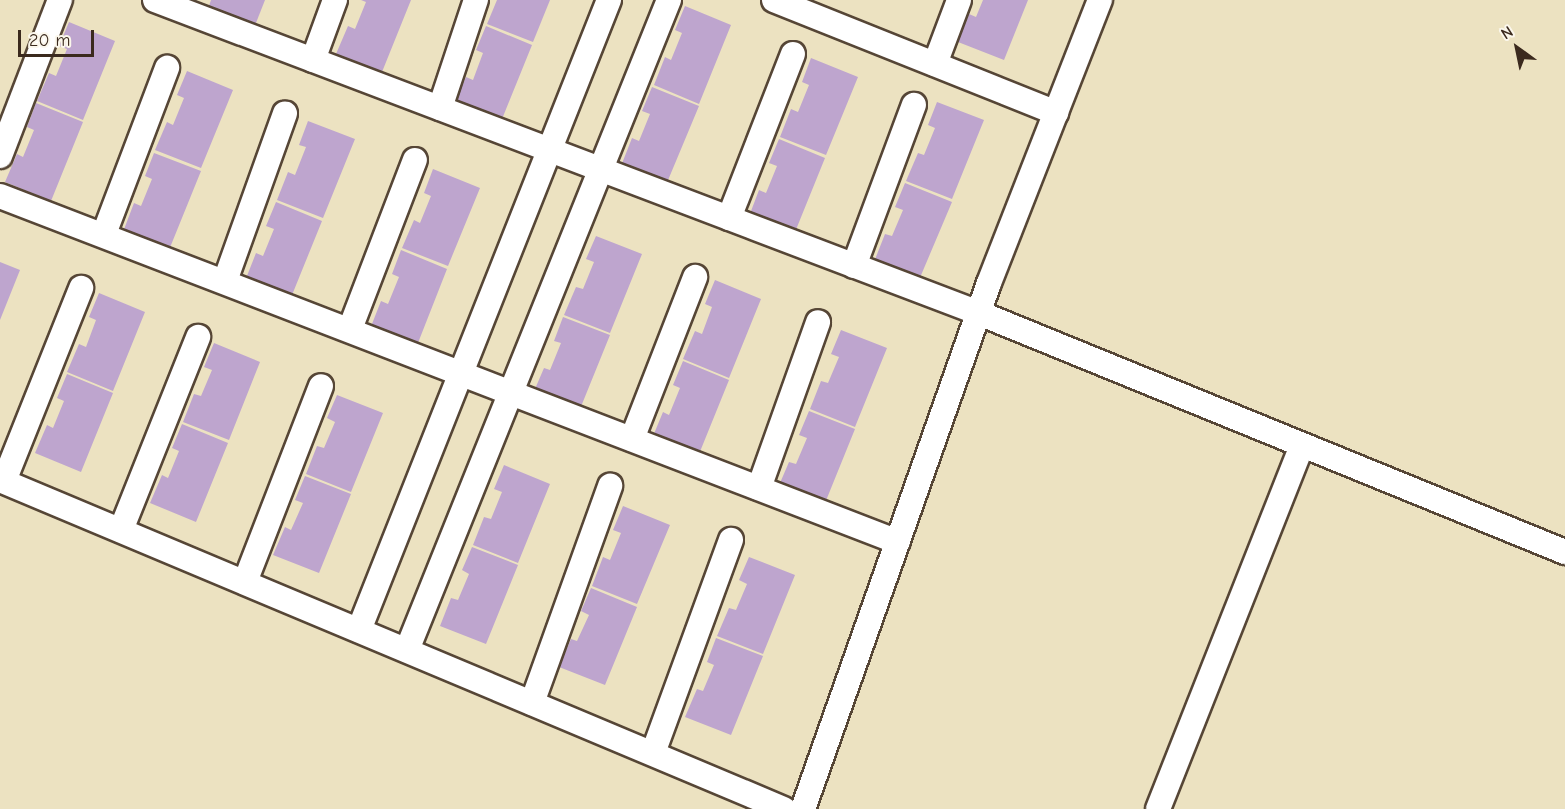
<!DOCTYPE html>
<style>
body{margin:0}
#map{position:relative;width:1565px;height:809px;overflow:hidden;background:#ece2c1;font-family:"Comic Neue",sans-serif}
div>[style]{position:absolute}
.building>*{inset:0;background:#bea5ce}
.roads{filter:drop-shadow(2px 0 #564636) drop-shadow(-2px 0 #564636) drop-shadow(0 2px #564636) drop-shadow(0 -2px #564636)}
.minor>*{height:24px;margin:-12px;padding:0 12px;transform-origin:12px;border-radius:12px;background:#fff}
span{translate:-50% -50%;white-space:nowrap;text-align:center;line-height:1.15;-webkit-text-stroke:5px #fbf7ec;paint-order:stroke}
.north{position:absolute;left:1487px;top:18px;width:60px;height:60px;-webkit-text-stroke:4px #fbf7ec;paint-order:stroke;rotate:327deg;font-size:16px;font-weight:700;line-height:24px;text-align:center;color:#3b2a1e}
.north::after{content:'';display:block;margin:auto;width:21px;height:27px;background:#3b2a1e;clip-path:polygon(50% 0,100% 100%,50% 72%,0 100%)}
.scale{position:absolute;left:18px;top:30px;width:76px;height:27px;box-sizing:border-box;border:3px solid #3b2a1e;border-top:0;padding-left:8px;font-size:18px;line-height:21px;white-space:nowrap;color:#3b2a1e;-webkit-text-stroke:4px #fbf7ec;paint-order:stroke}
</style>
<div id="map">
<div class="building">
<i style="clip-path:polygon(211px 0,265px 0,254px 28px,208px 9px)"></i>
<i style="clip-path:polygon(361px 0,411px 0,382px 72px,336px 54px,348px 26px,355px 29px,366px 2px)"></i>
<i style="clip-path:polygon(497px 0,550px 0,533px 42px,487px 24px)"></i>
<i style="clip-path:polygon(983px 0,1028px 0,1004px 60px,958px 42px,969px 14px,976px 17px)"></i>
<i style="clip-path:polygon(685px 6px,731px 25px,699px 104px,654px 85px,665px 57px,671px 60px,682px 33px,675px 30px)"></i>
<i style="clip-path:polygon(69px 22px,115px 41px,83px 120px,37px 101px,49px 73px,56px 76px,67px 49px,59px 46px)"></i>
<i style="clip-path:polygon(486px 26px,532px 45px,500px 124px,454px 105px,466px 77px,473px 80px,483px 53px,476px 50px)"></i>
<i style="clip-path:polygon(811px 58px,858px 77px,826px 155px,780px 137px,791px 109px,798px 112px,809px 85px,802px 82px)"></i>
<i style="clip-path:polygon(187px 71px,233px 90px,201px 168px,155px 150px,167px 122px,173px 125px,184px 98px,177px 95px)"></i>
<i style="clip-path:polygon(652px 87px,699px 106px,666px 185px,621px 166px,632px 138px,639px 141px,650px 114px,642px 111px)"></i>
<i style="clip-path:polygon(937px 102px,984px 120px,952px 199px,906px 181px,918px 153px,924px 155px,935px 128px,928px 125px)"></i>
<i style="clip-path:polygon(36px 103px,83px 122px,51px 201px,5px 182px,17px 154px,23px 157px,34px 130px,27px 127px)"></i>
<i style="clip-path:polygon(308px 121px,355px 139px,323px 218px,277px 200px,288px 172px,295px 175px,306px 147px,299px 145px)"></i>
<i style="clip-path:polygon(779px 139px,825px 158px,793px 237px,748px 219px,759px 190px,766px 193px,777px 166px,769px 163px)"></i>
<i style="clip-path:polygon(154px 153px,201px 171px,169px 250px,123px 232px,134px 203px,141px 206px,152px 179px,145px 176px)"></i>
<i style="clip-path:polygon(433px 169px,480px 188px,448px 266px,402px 248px,414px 220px,420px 223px,431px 196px,424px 193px)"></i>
<i style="clip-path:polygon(905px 183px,952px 202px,919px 280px,874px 262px,885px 234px,892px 236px,903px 210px,895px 207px)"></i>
<i style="clip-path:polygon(276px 202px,322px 221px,290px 300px,245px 281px,256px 253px,263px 256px,274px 229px,266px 226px)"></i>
<i style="clip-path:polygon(596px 236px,642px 254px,610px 333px,564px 315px,576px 287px,583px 289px,594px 262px,586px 259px)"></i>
<i style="clip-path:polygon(401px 250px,447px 269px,416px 348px,370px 329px,381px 301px,388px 304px,399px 277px,392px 274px)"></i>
<i style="clip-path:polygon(0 262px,20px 270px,0 320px)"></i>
<i style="clip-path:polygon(715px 280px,761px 299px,729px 378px,683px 359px,695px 331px,702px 334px,712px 307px,705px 304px)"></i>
<i style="clip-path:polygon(99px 293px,145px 312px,113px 391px,67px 372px,79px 344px,86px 347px,96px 320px,89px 317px)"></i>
<i style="clip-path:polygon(563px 317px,610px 335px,578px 414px,532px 396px,544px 368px,550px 370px,561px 343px,554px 341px)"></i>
<i style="clip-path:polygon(841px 330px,887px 348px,855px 427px,810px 409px,821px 381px,828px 383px,839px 357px,831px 354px)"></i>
<i style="clip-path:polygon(214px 343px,260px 362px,229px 440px,183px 422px,194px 394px,201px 396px,212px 370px,204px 367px)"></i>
<i style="clip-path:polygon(683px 361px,729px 380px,697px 459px,651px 441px,663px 412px,669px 415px,680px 388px,673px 385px)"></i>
<i style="clip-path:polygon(67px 374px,113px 393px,81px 472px,35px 453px,47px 425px,53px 428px,64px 401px,57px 398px)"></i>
<i style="clip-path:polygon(337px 395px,383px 413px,351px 492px,306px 474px,317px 446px,324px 448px,335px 422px,327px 418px)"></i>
<i style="clip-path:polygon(809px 411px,855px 429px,823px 508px,777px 490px,789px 462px,796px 464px,807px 438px,799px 435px)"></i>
<i style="clip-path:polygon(182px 424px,228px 443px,196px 522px,150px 503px,162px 475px,168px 478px,179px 451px,172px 448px)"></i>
<i style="clip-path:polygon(504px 465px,550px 484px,518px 563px,473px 545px,484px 517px,491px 519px,502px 492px,494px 489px)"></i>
<i style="clip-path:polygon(305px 476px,351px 494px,319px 573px,273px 555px,285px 527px,291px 530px,303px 503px,295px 500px)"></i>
<i style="clip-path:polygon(623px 506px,670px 525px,637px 604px,592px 586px,603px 557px,610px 560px,621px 533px,613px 530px)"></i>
<i style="clip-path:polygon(472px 547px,518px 565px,486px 644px,440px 626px,451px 598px,458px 600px,469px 574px,462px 570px)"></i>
<i style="clip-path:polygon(749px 557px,795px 575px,763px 654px,717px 636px,729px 608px,736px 610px,747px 584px,739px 580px)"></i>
<i style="clip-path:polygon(591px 588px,637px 607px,605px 685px,559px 667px,571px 639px,577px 641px,589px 615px,581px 611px)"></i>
<i style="clip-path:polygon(716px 638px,763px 656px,731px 735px,685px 717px,697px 689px,703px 691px,714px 665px,707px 662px)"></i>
</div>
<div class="roads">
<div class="minor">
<i style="left:155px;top:0;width:881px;rotate:20.8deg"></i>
<i style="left:979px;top:313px;width:633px;rotate:22.19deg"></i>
<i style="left:774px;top:0;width:304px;rotate:21.8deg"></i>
<i style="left:313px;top:60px;width:64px;rotate:-69.9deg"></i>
<i style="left:935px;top:64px;width:68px;rotate:-69.4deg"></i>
<i style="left:440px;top:108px;width:114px;rotate:-71.6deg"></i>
<i style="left:0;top:156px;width:167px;rotate:-69deg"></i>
<i style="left:0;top:196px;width:962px;rotate:21.07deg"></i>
<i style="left:729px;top:218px;width:176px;rotate:-68.7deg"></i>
<i style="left:104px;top:234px;width:178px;rotate:-69.2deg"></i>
<i style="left:854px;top:266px;width:172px;rotate:-69.6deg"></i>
<i style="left:225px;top:281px;width:178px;rotate:-70.3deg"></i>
<i style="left:350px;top:329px;width:181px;rotate:-69deg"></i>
<i style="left:632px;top:439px;width:174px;rotate:-68.7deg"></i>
<i style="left:0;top:480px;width:850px;rotate:22.77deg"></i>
<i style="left:4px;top:481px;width:208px;rotate:-68.2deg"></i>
<i style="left:759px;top:488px;width:176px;rotate:-70.4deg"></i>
<i style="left:121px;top:530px;width:208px;rotate:-68.2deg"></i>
<i style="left:245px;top:582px;width:210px;rotate:-68.8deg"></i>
<i style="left:359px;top:630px;width:678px;rotate:-68.36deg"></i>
<i style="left:407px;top:650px;width:701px;rotate:-68.05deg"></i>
<i style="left:532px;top:703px;width:231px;rotate:-70.2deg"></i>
<i style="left:653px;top:753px;width:227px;rotate:-69.9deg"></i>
<i style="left:803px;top:809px;width:558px;rotate:-70.53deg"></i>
<i style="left:989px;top:283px;width:304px;rotate:-68.6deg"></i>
<i style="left:1158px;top:809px;width:391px;rotate:-68.4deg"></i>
</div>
</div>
<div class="north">N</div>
<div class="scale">20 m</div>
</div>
